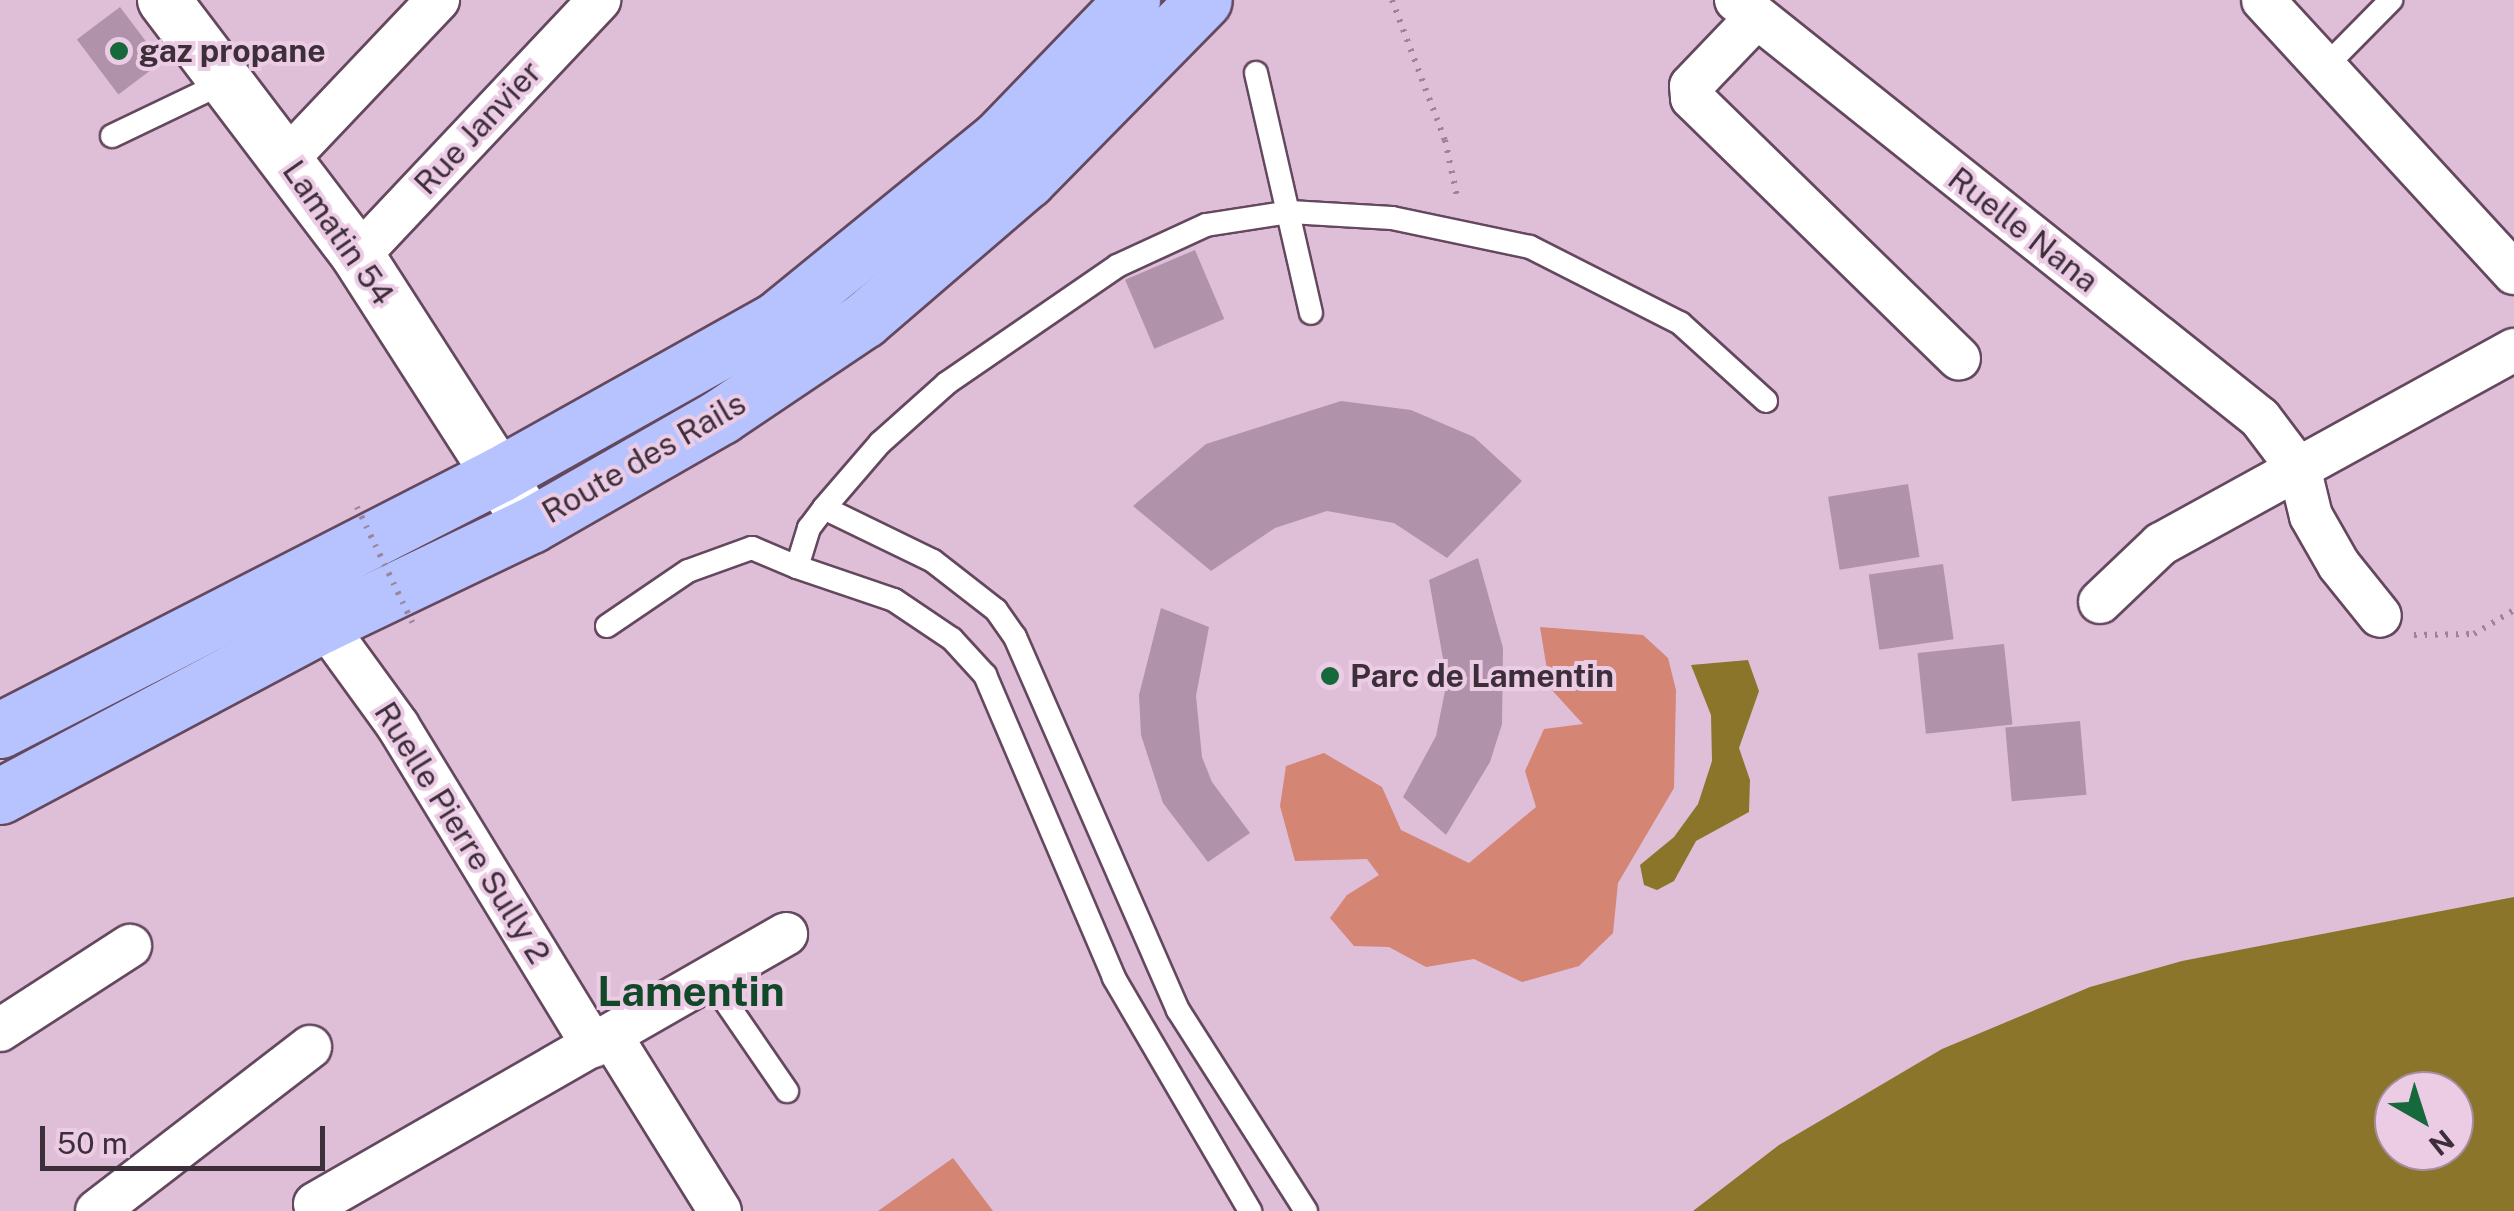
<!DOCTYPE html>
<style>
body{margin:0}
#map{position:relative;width:2514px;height:1211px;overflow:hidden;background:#dfbed8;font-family:"Public Sans",sans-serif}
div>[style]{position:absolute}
.green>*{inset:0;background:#d48573}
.water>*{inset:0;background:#8a752b}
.building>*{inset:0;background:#b192ab;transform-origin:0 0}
.path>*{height:6px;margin-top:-3px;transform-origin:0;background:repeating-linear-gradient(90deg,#9c8397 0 2.5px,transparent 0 10.5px)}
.roads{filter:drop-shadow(2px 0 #64485e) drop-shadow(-2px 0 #64485e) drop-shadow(0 2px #64485e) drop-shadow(0 -2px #64485e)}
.service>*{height:22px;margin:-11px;padding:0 11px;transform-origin:11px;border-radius:11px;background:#fff}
.minor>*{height:42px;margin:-21px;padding:0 21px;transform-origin:21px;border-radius:21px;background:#fff}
.tertiary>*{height:52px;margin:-26px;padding:0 26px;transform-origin:26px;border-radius:26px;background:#fff}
.primary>*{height:55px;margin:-27.5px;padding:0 27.5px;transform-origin:27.5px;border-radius:27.5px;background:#b7c3fe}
.path-bridge>*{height:6px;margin-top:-3px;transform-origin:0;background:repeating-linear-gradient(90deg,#9c8397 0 2.5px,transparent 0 10.5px)}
.dots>*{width:28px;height:28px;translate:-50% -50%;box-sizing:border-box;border:5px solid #eccbe5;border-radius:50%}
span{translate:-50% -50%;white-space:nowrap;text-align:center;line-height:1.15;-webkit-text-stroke:8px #eccbe5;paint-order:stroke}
.poi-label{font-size:32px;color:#3c2f3a;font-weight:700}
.left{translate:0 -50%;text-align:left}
.street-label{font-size:32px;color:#3c2f3a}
.district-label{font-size:42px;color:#114828;font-weight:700}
.north{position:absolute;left:2374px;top:1071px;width:100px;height:100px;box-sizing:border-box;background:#eccbe5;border:2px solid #a68da1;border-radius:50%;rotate:141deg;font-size:28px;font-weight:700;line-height:40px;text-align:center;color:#3c2f3a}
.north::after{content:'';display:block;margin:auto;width:35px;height:45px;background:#15693a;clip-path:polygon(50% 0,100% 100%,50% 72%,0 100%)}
.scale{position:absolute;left:40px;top:1126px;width:285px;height:45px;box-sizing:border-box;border:5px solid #3c2f3a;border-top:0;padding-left:12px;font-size:30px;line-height:35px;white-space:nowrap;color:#3c2f3a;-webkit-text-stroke:8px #eccbe5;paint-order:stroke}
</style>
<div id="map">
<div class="green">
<i style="clip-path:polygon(1540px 627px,1643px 635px,1668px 658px,1676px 690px,1674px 788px,1618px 883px,1613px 933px,1579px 966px,1522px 982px,1474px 959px,1426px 967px,1389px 947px,1354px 946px,1330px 918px,1347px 895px,1379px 875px,1367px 859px,1295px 861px,1280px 806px,1286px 766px,1324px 753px,1382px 787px,1401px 830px,1469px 863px,1536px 807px,1525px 771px,1544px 729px,1583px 724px,1550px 688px)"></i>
<i style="clip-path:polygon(953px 1158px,993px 1211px,878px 1211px)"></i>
</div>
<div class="water">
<i style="clip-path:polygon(1748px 660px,1759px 691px,1739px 748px,1750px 780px,1749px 812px,1696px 841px,1674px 881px,1657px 890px,1644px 885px,1640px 865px,1674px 837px,1698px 804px,1712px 761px,1711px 715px,1691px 665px)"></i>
<i style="clip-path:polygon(evenodd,2514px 897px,2514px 1211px,1693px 1211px,1779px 1145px,1942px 1049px,2090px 987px,2182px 961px,2514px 897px,2454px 1091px,2454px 1151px,2394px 1151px,2394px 1091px,2454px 1091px)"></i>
</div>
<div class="building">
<i style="left:120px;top:7px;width:69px;height:54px;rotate:53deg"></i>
<i style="left:1195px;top:250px;width:75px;height:76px;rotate:67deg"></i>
<i style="clip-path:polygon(1341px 401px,1411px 410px,1474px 437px,1522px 481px,1447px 558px,1394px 523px,1327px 511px,1275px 528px,1211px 571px,1133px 506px,1206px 444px)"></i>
<i style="left:1908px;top:484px;width:74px;height:81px;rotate:81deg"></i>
<i style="clip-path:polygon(1478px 558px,1503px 648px,1502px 724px,1490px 762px,1446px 835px,1403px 797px,1436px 736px,1447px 681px,1429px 580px)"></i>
<i style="left:1943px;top:564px;width:76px;height:75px;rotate:82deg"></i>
<i style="clip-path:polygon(1161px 608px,1209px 627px,1196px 696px,1202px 757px,1212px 782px,1250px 833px,1208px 862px,1163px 803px,1141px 735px,1139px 695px)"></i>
<i style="left:2004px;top:644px;width:81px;height:87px;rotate:84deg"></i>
<i style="left:2080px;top:721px;width:74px;height:75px;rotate:85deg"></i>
</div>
<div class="path">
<i style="left:1392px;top:0;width:150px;rotate:69.3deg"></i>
<i style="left:1445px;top:140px;width:62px;rotate:78deg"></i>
<i style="left:2414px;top:635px;width:60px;rotate:-1deg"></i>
<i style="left:2474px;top:634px;width:47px;rotate:-31deg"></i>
</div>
<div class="roads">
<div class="service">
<i style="left:2326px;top:66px;width:93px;rotate:-45.4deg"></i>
<i style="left:1256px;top:73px;width:246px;rotate:77.1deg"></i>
<i style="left:112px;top:136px;width:127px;rotate:-25.6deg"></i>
<i style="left:824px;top:508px;width:121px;rotate:25.9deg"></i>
<i style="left:933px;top:561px;width:80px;rotate:37.9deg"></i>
<i style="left:996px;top:610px;width:33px;rotate:55deg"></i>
<i style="left:1015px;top:637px;width:407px;rotate:66.4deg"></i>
<i style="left:1178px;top:1010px;width:238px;rotate:57.5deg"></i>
<i style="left:797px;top:567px;width:102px;rotate:18.8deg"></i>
<i style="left:894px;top:600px;width:70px;rotate:33.9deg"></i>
<i style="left:952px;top:639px;width:49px;rotate:47.5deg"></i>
<i style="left:985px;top:675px;width:329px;rotate:66.9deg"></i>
<i style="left:1114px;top:978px;width:270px;rotate:59.7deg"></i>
<i style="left:607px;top:626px;width:98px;rotate:-34.2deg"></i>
<i style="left:688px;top:571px;width:68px;rotate:-19.8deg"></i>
<i style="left:752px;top:548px;width:49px;rotate:22.9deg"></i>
<i style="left:797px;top:567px;width:41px;rotate:-72.9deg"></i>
<i style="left:809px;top:528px;width:25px;rotate:-53deg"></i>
<i style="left:824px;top:508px;width:86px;rotate:-49.3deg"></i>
<i style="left:880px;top:443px;width:90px;rotate:-41.8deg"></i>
<i style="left:947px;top:383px;width:206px;rotate:-34.5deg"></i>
<i style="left:1117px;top:266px;width:98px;rotate:-24.7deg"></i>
<i style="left:1206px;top:225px;width:85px;rotate:-8.8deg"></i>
<i style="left:1290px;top:212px;width:102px;rotate:3.4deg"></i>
<i style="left:1392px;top:218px;width:141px;rotate:11.9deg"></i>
<i style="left:1530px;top:247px;width:168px;rotate:26.9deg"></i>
<i style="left:1680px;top:323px;width:116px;rotate:42.2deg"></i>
<i style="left:710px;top:979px;width:136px;rotate:55.5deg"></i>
</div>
<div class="minor">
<i style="left:1736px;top:0;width:670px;rotate:38.58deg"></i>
<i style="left:2260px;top:418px;width:66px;rotate:53deg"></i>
<i style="left:2300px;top:471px;width:46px;rotate:76.3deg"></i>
<i style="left:2311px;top:516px;width:56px;rotate:60.3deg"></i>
<i style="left:2339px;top:565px;width:65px;rotate:51.2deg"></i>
<i style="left:2263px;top:0;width:371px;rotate:47.4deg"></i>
<i style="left:1754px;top:20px;width:91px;rotate:133.7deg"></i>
<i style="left:1691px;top:86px;width:12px;rotate:85deg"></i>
<i style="left:1692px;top:98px;width:373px;rotate:44.3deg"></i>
<i style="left:286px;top:160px;width:221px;rotate:-46.5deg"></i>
<i style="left:358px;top:256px;width:352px;rotate:-46.7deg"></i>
<i style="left:2100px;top:602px;width:84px;rotate:-43.6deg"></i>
<i style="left:2161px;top:544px;width:403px;rotate:-28.8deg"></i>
<i style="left:324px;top:624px;width:126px;rotate:54deg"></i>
<i style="left:398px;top:726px;width:375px;rotate:58.6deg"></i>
<i style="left:0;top:1030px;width:155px;rotate:-32.9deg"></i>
<i style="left:611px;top:1036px;width:206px;rotate:58.1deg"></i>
<i style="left:315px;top:1204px;width:543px;rotate:-29.82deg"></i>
<i style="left:97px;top:1211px;width:269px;rotate:-37.6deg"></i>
</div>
<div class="tertiary">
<i style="left:164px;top:0;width:321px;rotate:52.8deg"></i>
<i style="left:358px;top:256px;width:320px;rotate:57.3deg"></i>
</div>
<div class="primary">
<i style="left:0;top:730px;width:562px;rotate:-27.11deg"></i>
<i style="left:500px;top:474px;width:316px;rotate:-29.2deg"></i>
<i style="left:776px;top:320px;width:286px;rotate:-39.2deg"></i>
<i style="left:998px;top:139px;width:193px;rotate:-46deg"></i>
<i style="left:0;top:796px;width:367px;rotate:-28deg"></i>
<i style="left:324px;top:624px;width:229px;rotate:-25.6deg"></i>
<i style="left:531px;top:525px;width:219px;rotate:-29.8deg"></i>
<i style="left:721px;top:416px;width:172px;rotate:-33.9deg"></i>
<i style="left:864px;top:320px;width:215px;rotate:-40.7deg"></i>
<i style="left:1027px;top:180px;width:252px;rotate:-45.5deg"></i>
</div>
</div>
<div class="path-bridge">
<i style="left:357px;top:507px;width:130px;rotate:64.4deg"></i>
</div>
<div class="dots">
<i style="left:119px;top:51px;background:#15693a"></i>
<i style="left:1330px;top:676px;background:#15693a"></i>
</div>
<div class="poi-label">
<span class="left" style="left:139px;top:51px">gaz propane</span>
<span class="left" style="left:1350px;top:676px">Parc de Lamentin</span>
</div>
<div class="street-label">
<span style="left:478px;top:128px;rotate:-47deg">Rue Janvier</span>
<span style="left:2023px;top:230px;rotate:38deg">Ruelle Nana</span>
<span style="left:338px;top:233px;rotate:55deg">Lamatin 54</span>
<span style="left:644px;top:458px;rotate:-30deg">Route des Rails</span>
<span style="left:462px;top:833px;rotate:58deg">Ruelle Pierre Sully 2</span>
</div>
<div class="district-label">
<span style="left:691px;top:991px">Lamentin</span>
</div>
<div class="north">N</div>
<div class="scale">50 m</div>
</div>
